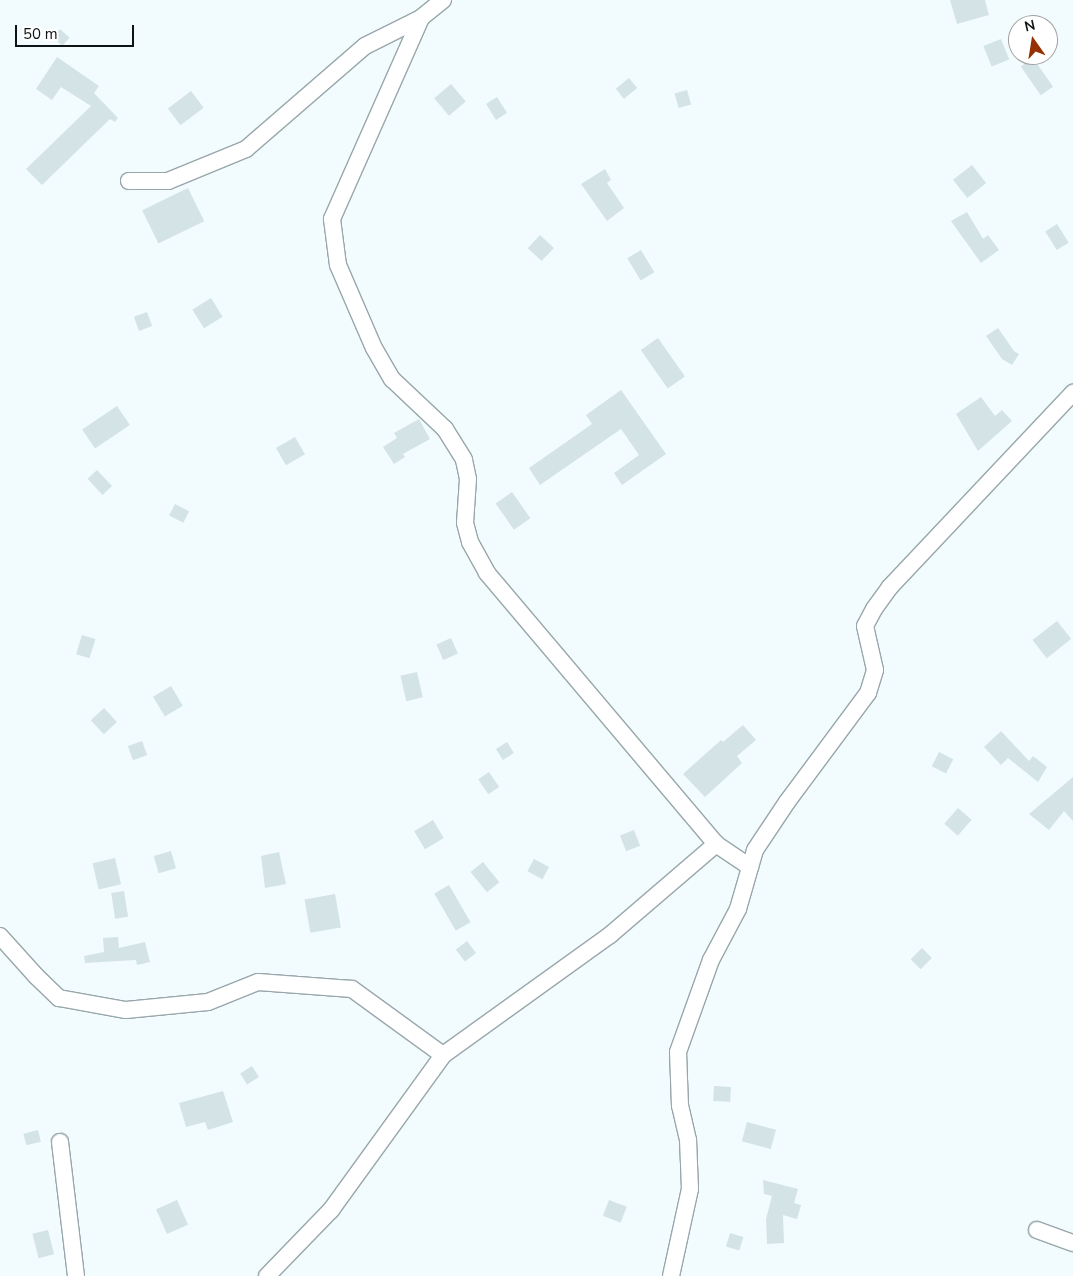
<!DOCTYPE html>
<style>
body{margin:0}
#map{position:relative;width:1073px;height:1276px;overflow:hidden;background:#f2fcfe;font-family:"Nunito Sans",sans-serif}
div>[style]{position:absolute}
.building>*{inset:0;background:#d3e3e6;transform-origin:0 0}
.roads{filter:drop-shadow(1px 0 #98a7ab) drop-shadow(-1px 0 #98a7ab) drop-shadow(0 1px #98a7ab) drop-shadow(0 -1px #98a7ab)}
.minor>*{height:16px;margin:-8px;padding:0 8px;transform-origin:8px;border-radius:8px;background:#fff}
span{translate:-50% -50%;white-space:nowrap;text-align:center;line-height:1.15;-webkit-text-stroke:4px #fff;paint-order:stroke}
.north{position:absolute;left:1008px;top:15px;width:50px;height:50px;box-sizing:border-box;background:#fff;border:1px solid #9fa1a1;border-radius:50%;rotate:347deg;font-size:14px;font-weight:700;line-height:20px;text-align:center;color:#0e1314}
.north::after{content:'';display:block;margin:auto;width:18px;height:22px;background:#963104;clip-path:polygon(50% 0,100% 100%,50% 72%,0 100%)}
.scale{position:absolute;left:15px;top:25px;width:119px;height:22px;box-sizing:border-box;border:2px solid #0e1314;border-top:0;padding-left:6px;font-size:15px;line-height:18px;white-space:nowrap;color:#0e1314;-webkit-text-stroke:4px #fff;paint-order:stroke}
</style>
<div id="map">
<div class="building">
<i style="clip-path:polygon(950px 0,985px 0,989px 15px,957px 24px)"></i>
<i style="left:60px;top:29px;width:13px;height:11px;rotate:42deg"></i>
<i style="left:1001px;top:39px;width:22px;height:19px;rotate:68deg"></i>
<i style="clip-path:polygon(57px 57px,99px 86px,94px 93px,118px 118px,115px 122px,110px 119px,42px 185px,26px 169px,91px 106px,61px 87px,52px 100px,36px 89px)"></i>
<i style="left:1033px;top:58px;width:35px;height:15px;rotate:55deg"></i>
<i style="left:629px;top:78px;width:13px;height:17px;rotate:51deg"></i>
<i style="left:451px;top:84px;width:23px;height:22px;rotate:50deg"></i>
<i style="left:687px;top:90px;width:15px;height:13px;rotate:74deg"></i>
<i style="left:191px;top:91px;width:21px;height:29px;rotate:53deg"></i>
<i style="left:497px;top:97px;width:19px;height:13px;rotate:58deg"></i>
<i style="left:972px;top:165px;width:23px;height:24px;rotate:52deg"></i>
<i style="clip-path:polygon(605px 169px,611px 180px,607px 183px,624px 208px,607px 221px,581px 184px)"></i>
<i style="left:188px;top:188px;width:37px;height:51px;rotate:64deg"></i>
<i style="clip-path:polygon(967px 212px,983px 239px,988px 235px,999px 250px,981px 263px,951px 221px)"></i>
<i style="left:1057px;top:224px;width:22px;height:14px;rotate:58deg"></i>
<i style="left:540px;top:235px;width:19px;height:18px;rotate:43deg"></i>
<i style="left:641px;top:250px;width:26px;height:16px;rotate:59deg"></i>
<i style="left:211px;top:298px;width:22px;height:22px;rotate:58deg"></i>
<i style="left:147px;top:312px;width:15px;height:14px;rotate:70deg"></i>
<i style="clip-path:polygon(998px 328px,1014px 351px,1019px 354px,1012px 365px,1002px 359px,986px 336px)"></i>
<i style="left:658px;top:338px;width:47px;height:21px;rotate:55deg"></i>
<i style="clip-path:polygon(621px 390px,666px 454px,622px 485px,614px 473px,639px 455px,621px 429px,540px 485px,529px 468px,592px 424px,586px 415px)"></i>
<i style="clip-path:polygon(981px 397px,995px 416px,1002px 410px,1012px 421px,978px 451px,956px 414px)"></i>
<i style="left:117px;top:406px;width:23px;height:42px;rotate:56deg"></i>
<i style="clip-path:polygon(419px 419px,430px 439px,403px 454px,405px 457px,394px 464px,383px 447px,397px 438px,394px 433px)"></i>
<i style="left:295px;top:437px;width:20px;height:22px;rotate:60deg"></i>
<i style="left:97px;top:470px;width:22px;height:13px;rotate:47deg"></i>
<i style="left:512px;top:492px;width:32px;height:20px;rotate:55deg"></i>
<i style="left:175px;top:504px;width:16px;height:13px;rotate:27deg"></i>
<i style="left:1057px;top:621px;width:23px;height:31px;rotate:52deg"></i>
<i style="left:82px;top:635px;width:14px;height:20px;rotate:17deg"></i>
<i style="left:451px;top:638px;width:17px;height:16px;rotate:66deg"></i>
<i style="left:417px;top:672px;width:26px;height:17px;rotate:77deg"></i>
<i style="left:171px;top:686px;width:23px;height:21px;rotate:59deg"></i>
<i style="left:104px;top:708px;width:19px;height:18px;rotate:47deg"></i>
<i style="clip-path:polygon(743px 725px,756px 740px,737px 756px,742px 763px,705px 797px,683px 774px,721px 740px,723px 742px)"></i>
<i style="clip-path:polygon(1001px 731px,1029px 761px,1033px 756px,1047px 767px,1038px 782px,1008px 758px,1001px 765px,984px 747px)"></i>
<i style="left:142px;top:741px;width:15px;height:15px;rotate:70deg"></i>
<i style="left:507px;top:742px;width:13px;height:13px;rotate:58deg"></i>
<i style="left:939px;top:752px;width:16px;height:16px;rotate:27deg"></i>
<i style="left:489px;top:772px;width:18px;height:13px;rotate:56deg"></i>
<i style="clip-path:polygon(1073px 777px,1073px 821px,1064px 811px,1049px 830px,1029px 814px)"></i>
<i style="left:958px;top:808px;width:18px;height:21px;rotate:41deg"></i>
<i style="left:433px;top:820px;width:21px;height:22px;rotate:59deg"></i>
<i style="left:634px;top:830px;width:17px;height:15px;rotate:69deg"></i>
<i style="left:171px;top:851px;width:18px;height:18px;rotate:74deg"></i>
<i style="clip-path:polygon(279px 852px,286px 884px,265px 888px,261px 856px)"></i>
<i style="left:115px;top:858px;width:27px;height:23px;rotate:77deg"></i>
<i style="left:534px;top:859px;width:17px;height:14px;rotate:28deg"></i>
<i style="left:483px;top:862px;width:26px;height:16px;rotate:51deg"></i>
<i style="left:449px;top:885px;width:43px;height:17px;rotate:60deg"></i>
<i style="left:124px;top:891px;width:26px;height:13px;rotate:81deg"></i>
<i style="left:335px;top:894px;width:34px;height:31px;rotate:80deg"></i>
<i style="clip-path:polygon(118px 937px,119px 948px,145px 942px,150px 962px,137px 965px,136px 960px,85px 963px,84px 956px,104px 952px,103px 938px)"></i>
<i style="left:467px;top:941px;width:15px;height:14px;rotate:53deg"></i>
<i style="left:922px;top:948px;width:14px;height:16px;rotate:45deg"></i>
<i style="left:252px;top:1066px;width:13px;height:14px;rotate:58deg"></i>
<i style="left:714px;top:1086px;width:17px;height:15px;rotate:3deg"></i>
<i style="clip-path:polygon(223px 1091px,233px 1122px,208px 1130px,205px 1122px,186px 1127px,179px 1103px)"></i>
<i style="left:747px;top:1122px;width:30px;height:20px;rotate:15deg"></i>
<i style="left:38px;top:1130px;width:12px;height:15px;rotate:76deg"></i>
<i style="clip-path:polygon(763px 1180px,798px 1189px,794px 1203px,801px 1205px,797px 1219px,783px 1215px,784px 1243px,767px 1244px,766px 1219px,772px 1196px,764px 1194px)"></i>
<i style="left:177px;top:1200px;width:27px;height:23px;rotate:66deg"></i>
<i style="left:609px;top:1200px;width:19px;height:17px;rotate:21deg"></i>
<i style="left:48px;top:1230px;width:25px;height:16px;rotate:76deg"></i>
<i style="left:730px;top:1233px;width:14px;height:14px;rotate:17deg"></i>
</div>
<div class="roads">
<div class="minor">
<i style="left:443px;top:0;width:28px;rotate:141deg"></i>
<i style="left:421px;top:18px;width:220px;rotate:113.9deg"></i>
<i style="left:332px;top:219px;width:46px;rotate:82.6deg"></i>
<i style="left:338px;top:265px;width:90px;rotate:66.6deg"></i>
<i style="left:374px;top:348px;width:36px;rotate:60deg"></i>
<i style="left:392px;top:379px;width:73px;rotate:43.3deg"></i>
<i style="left:445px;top:429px;width:36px;rotate:58deg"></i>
<i style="left:464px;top:460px;width:19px;rotate:78deg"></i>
<i style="left:468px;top:479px;width:44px;rotate:93.9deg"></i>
<i style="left:465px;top:523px;width:20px;rotate:75deg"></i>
<i style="left:470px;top:542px;width:35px;rotate:61deg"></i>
<i style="left:487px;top:573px;width:355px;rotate:49.8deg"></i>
<i style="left:716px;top:844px;width:41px;rotate:34.1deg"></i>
<i style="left:129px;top:181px;width:39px"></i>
<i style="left:168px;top:181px;width:84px;rotate:-22.3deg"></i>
<i style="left:246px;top:149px;width:157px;rotate:-40.9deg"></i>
<i style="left:365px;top:46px;width:63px;rotate:-26.6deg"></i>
<i style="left:0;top:936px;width:54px;rotate:48deg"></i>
<i style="left:36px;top:976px;width:32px;rotate:44deg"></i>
<i style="left:59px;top:998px;width:68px;rotate:10.2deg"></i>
<i style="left:126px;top:1010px;width:82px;rotate:-5.6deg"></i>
<i style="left:208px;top:1002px;width:54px;rotate:-21.8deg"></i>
<i style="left:258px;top:982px;width:94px;rotate:4.3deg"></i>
<i style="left:352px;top:989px;width:112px;rotate:36deg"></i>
<i style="left:60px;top:1142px;width:135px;rotate:83.2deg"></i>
<i style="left:1037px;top:1230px;width:38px;rotate:20deg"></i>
<i style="left:267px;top:1276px;width:92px;rotate:-45.9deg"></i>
<i style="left:331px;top:1210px;width:191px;rotate:-54.1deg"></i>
<i style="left:443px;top:1055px;width:206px;rotate:-35.7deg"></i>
<i style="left:610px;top:935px;width:140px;rotate:-40.6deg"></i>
<i style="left:671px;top:1276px;width:89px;rotate:-77.7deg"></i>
<i style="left:690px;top:1189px;width:49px;rotate:-92.3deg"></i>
<i style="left:688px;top:1140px;width:35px;rotate:-103deg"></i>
<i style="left:680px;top:1106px;width:54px;rotate:-92.1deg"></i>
<i style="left:678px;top:1052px;width:98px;rotate:-70.3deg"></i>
<i style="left:711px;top:960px;width:58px;rotate:-62.1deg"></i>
<i style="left:738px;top:909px;width:61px;rotate:-73.9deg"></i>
<i style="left:755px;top:850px;width:58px;rotate:-56.3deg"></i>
<i style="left:787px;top:802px;width:136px;rotate:-53.4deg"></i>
<i style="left:868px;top:693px;width:24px;rotate:-73deg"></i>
<i style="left:875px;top:670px;width:45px;rotate:-102.8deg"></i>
<i style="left:865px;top:626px;width:19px;rotate:-62deg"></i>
<i style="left:874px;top:609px;width:27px;rotate:-54deg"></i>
<i style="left:890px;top:587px;width:267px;rotate:-46.7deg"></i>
</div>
</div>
<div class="north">N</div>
<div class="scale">50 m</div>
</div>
